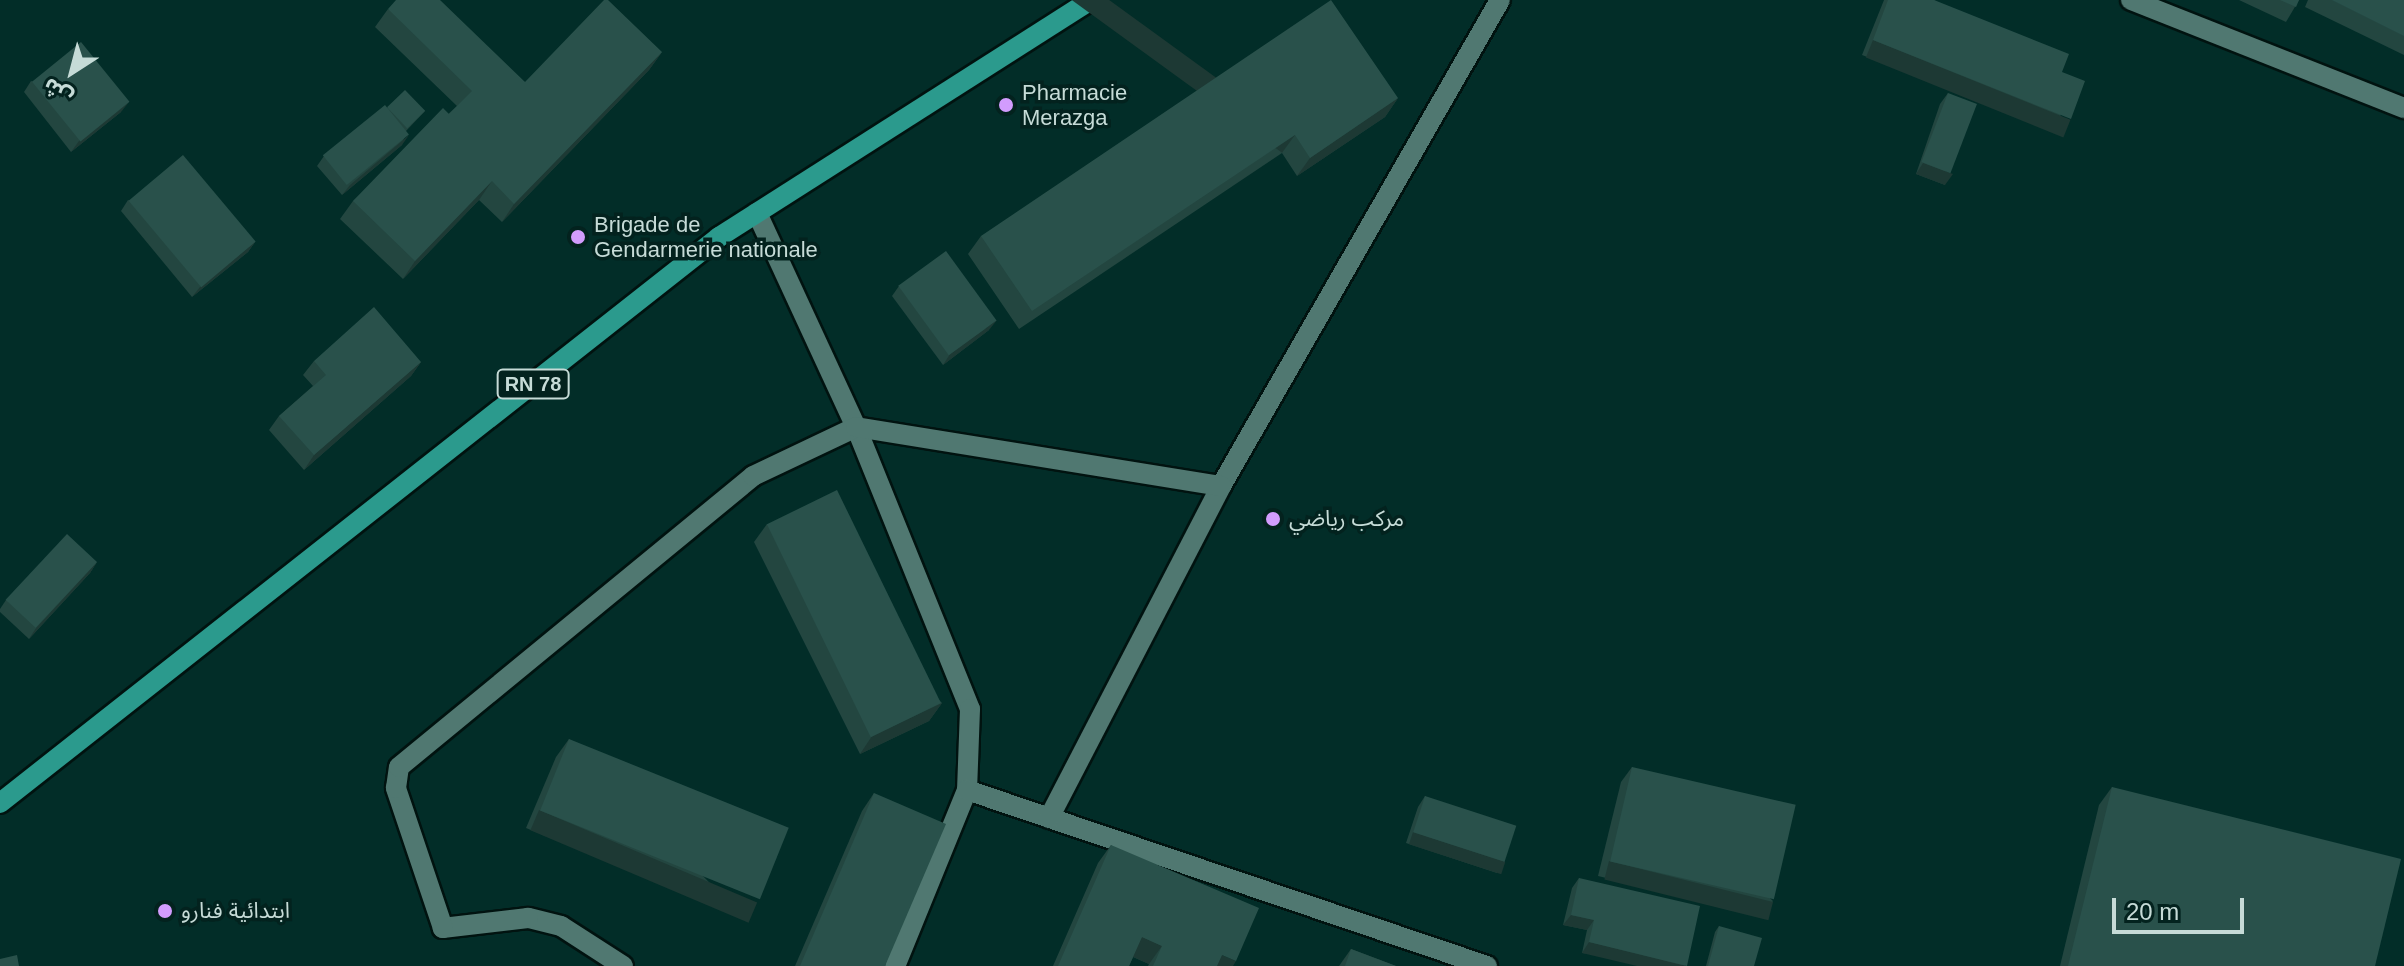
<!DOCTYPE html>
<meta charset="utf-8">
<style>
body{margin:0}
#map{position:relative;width:2404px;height:966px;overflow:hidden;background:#022d28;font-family:Arial,"Noto Sans Arabic",sans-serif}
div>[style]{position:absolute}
.roads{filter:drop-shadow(2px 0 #011310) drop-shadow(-2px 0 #011310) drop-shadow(0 2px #011310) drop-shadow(0 -2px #011310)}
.street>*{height:20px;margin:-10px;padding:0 10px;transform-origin:10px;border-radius:10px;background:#507871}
.primary>*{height:20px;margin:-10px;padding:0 10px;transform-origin:10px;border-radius:10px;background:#2b9a8d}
.wall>*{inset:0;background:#234640}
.shaded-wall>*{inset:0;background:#1d3934;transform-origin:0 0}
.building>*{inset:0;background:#29514b;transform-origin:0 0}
.dots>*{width:22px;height:22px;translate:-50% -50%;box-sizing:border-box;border:4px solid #03221e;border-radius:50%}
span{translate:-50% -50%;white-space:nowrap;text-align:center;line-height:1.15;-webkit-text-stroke:7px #03221e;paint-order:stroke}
.shield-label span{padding:2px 6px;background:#03221e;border:2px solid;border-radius:6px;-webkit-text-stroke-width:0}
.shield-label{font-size:20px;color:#c6dbd7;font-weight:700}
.poi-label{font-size:22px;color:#c6dbd7}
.left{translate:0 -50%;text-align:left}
.north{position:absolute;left:32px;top:32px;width:80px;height:80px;-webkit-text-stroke:6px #03221e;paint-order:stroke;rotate:216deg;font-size:22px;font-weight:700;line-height:32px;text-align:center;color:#c6dbd7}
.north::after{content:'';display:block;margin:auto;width:28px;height:36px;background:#c6dbd7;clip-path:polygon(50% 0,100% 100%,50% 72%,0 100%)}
.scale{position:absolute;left:2112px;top:898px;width:132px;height:36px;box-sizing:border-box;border:4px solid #c6dbd7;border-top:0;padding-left:10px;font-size:24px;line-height:28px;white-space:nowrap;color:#c6dbd7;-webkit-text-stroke:6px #03221e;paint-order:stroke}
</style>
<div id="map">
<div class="roads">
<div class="street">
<i style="left:2131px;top:0;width:294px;rotate:21.6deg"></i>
<i style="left:757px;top:213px;width:236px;rotate:65.2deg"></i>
<i style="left:856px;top:427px;width:304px;rotate:68deg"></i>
<i style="left:970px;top:709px;width:81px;rotate:92.1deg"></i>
<i style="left:967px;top:790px;width:190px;rotate:112.2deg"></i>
<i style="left:967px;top:790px;width:549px;rotate:18.7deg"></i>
<i style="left:1049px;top:818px;width:374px;rotate:-62.6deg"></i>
<i style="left:1221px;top:486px;width:560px;rotate:-60.14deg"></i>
<i style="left:623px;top:966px;width:74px;rotate:-147.2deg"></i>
<i style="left:561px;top:926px;width:34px;rotate:-166deg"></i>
<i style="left:528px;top:918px;width:86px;rotate:173.3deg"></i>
<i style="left:443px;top:928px;width:148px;rotate:-108.6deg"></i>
<i style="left:396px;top:788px;width:21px;rotate:-82deg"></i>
<i style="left:399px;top:767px;width:458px;rotate:-39.4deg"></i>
<i style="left:753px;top:476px;width:114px;rotate:-25.4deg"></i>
<i style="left:856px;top:427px;width:370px;rotate:9.2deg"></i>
</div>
<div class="primary">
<i style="left:0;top:803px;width:915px;rotate:-38.21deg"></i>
<i style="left:719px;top:237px;width:441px;rotate:-32.5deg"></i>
</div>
</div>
<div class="wall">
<i style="clip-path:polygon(1884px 0,1934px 0,2062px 72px,2060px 133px,1862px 55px)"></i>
<i style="clip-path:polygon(2239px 0,2299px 0,2286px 22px)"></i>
<i style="clip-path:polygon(2308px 0,2404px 0,2404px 55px,2305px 7px)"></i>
<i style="clip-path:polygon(388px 9px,525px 82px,662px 52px,649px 70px,502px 222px,479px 200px,403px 279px,340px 219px,353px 201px,457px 106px,375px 27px)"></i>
<i style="clip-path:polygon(31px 81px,121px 112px,71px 152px,24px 92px)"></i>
<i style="clip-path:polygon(1948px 93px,1945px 185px,1916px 174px,1940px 104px)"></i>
<i style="clip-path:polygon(1398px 98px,1385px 117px,1297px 176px,1282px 153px,1019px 329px,968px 254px,981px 236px)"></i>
<i style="clip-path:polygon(387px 108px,425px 111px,406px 131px,402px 145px,342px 195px,317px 166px,324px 156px)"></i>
<i style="clip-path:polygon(128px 200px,255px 242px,248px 252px,192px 297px,121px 211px)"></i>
<i style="clip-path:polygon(899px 286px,989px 330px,943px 365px,892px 296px)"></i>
<i style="clip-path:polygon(314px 361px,421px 362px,411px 376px,304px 470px,269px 430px,279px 416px,313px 386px,303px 375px)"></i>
<i style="clip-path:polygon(767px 524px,942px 703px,929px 721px,860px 754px,754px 542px)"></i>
<i style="clip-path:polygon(97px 562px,90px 573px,29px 639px,0 612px,0 609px,6px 600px)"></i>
<i style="clip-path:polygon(569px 739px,745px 919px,526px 828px,556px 757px)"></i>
<i style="clip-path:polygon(1632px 767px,1773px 901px,1763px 916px,1598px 876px,1621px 782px)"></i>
<i style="clip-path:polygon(2112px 787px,2375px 966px,2060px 966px,2099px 805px)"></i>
<i style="clip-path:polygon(874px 793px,885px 966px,795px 966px,862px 811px)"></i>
<i style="clip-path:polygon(1425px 796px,1505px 862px,1497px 873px,1406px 843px,1418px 807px)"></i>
<i style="clip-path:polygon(1111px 845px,1233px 966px,1148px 966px,1149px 964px,1133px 957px,1129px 966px,1053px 966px,1098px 863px)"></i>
<i style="clip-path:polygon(1579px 878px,1686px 966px,1582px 953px,1587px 930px,1563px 925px,1572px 888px)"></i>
<i style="clip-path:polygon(1719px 926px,1754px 966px,1706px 966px,1715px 932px)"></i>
<i style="clip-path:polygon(1351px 949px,1396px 966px,1339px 966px)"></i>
</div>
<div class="shaded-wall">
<i style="left:1873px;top:40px;width:213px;height:19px;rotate:22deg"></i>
<i style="clip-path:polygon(662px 52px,649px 70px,502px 222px,514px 204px)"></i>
<i style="clip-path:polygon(1398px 98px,1385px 117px,1297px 176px,1310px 158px)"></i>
<i style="clip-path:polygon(129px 102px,121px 112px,71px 152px,79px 141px)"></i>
<i style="clip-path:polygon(409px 135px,402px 145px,342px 195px,350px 185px)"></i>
<i style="left:1295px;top:135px;width:22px;height:316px;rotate:126deg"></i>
<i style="clip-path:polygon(1923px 163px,1953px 174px,1945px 185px,1916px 174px)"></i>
<i style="clip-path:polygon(492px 181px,479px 200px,403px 279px,415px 261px)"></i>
<i style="clip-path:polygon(255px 242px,248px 252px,192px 297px,200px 287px)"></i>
<i style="clip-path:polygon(997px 320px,989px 330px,943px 365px,950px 354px)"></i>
<i style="clip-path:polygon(421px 362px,411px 376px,304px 470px,314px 455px)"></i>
<i style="clip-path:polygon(97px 562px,90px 573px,29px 639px,36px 628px)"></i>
<i style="clip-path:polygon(942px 703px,929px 721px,860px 754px,872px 736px)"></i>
<i style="left:539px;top:810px;width:237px;height:22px;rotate:23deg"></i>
<i style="left:1413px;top:832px;width:97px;height:13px;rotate:18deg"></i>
<i style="left:1609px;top:861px;width:169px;height:19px;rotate:14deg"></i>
<i style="clip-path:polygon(1571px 915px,1594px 920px,1587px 930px,1563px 925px)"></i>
<i style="clip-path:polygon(1142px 937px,1162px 946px,1149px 964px,1129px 955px)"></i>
<i style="clip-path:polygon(1589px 942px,1686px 966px,1637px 966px,1582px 953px)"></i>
<i style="clip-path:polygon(1222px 955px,1236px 961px,1233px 966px,1214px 966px)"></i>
</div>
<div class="building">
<i style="clip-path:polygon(396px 0,440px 0,525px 82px,604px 0,608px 0,662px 52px,514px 204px,492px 181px,415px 261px,353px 201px,443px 108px,449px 114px,472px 91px,388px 9px)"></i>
<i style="clip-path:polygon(1331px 0,1398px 98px,1310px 158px,1295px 135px,1032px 311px,981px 236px)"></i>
<i style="clip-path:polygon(1888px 0,1934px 0,2069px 54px,2062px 72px,2085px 81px,2071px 119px,1873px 40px)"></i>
<i style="clip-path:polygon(2280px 0,2299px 0,2296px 7px)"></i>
<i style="clip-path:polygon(2332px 0,2404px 0,2404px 36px)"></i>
<i style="left:81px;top:42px;width:77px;height:63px;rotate:51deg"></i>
<i style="left:405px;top:90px;width:29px;height:25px;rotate:46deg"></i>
<i style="left:1948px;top:93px;width:31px;height:74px;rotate:21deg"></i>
<i style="left:385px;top:105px;width:38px;height:80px;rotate:51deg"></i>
<i style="left:183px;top:155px;width:113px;height:71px;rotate:50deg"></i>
<i style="left:946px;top:251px;width:86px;height:59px;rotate:54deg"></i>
<i style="clip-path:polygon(374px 307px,421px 362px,314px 455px,279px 416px,326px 375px,314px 361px)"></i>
<i style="left:837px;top:490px;width:237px;height:78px;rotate:64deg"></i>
<i style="left:67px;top:534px;width:41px;height:90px;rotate:43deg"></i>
<i style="left:569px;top:739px;width:237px;height:77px;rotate:22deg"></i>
<i style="left:1632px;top:767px;width:168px;height:97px;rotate:13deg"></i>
<i style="clip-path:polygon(2112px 787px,2401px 859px,2375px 966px,2068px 966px)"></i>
<i style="clip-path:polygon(874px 793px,946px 824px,885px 966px,800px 966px)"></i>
<i style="left:1425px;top:796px;width:96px;height:38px;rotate:18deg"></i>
<i style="clip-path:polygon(1111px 845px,1259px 908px,1236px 961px,1222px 955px,1217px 966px,1153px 966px,1162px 946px,1142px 937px,1129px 966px,1058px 966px)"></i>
<i style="clip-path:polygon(1579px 878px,1700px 906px,1687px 966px,1589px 942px,1594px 920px,1571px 915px)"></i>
<i style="clip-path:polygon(1719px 926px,1762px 938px,1754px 966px,1708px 966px)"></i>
<i style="clip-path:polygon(1351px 949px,1396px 966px,1345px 966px)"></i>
<i style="clip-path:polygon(17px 955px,19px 966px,0 966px,0 959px)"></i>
</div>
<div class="dots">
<i style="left:1006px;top:105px;background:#d29cfd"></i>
<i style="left:578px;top:237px;background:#d29cfd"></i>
<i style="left:1273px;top:519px;background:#d29cfd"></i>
<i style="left:165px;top:911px;background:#d29cfd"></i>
</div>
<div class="shield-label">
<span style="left:533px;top:384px">RN 78</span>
</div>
<div class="poi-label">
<span class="left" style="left:1022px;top:105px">Pharmacie<br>Merazga</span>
<span class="left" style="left:594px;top:237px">Brigade de<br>Gendarmerie nationale</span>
<span class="left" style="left:1289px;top:519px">مركب رياضي</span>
<span class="left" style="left:181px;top:911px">ابتدائية فنارو</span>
</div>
<div class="north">ش</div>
<div class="scale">20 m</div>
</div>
